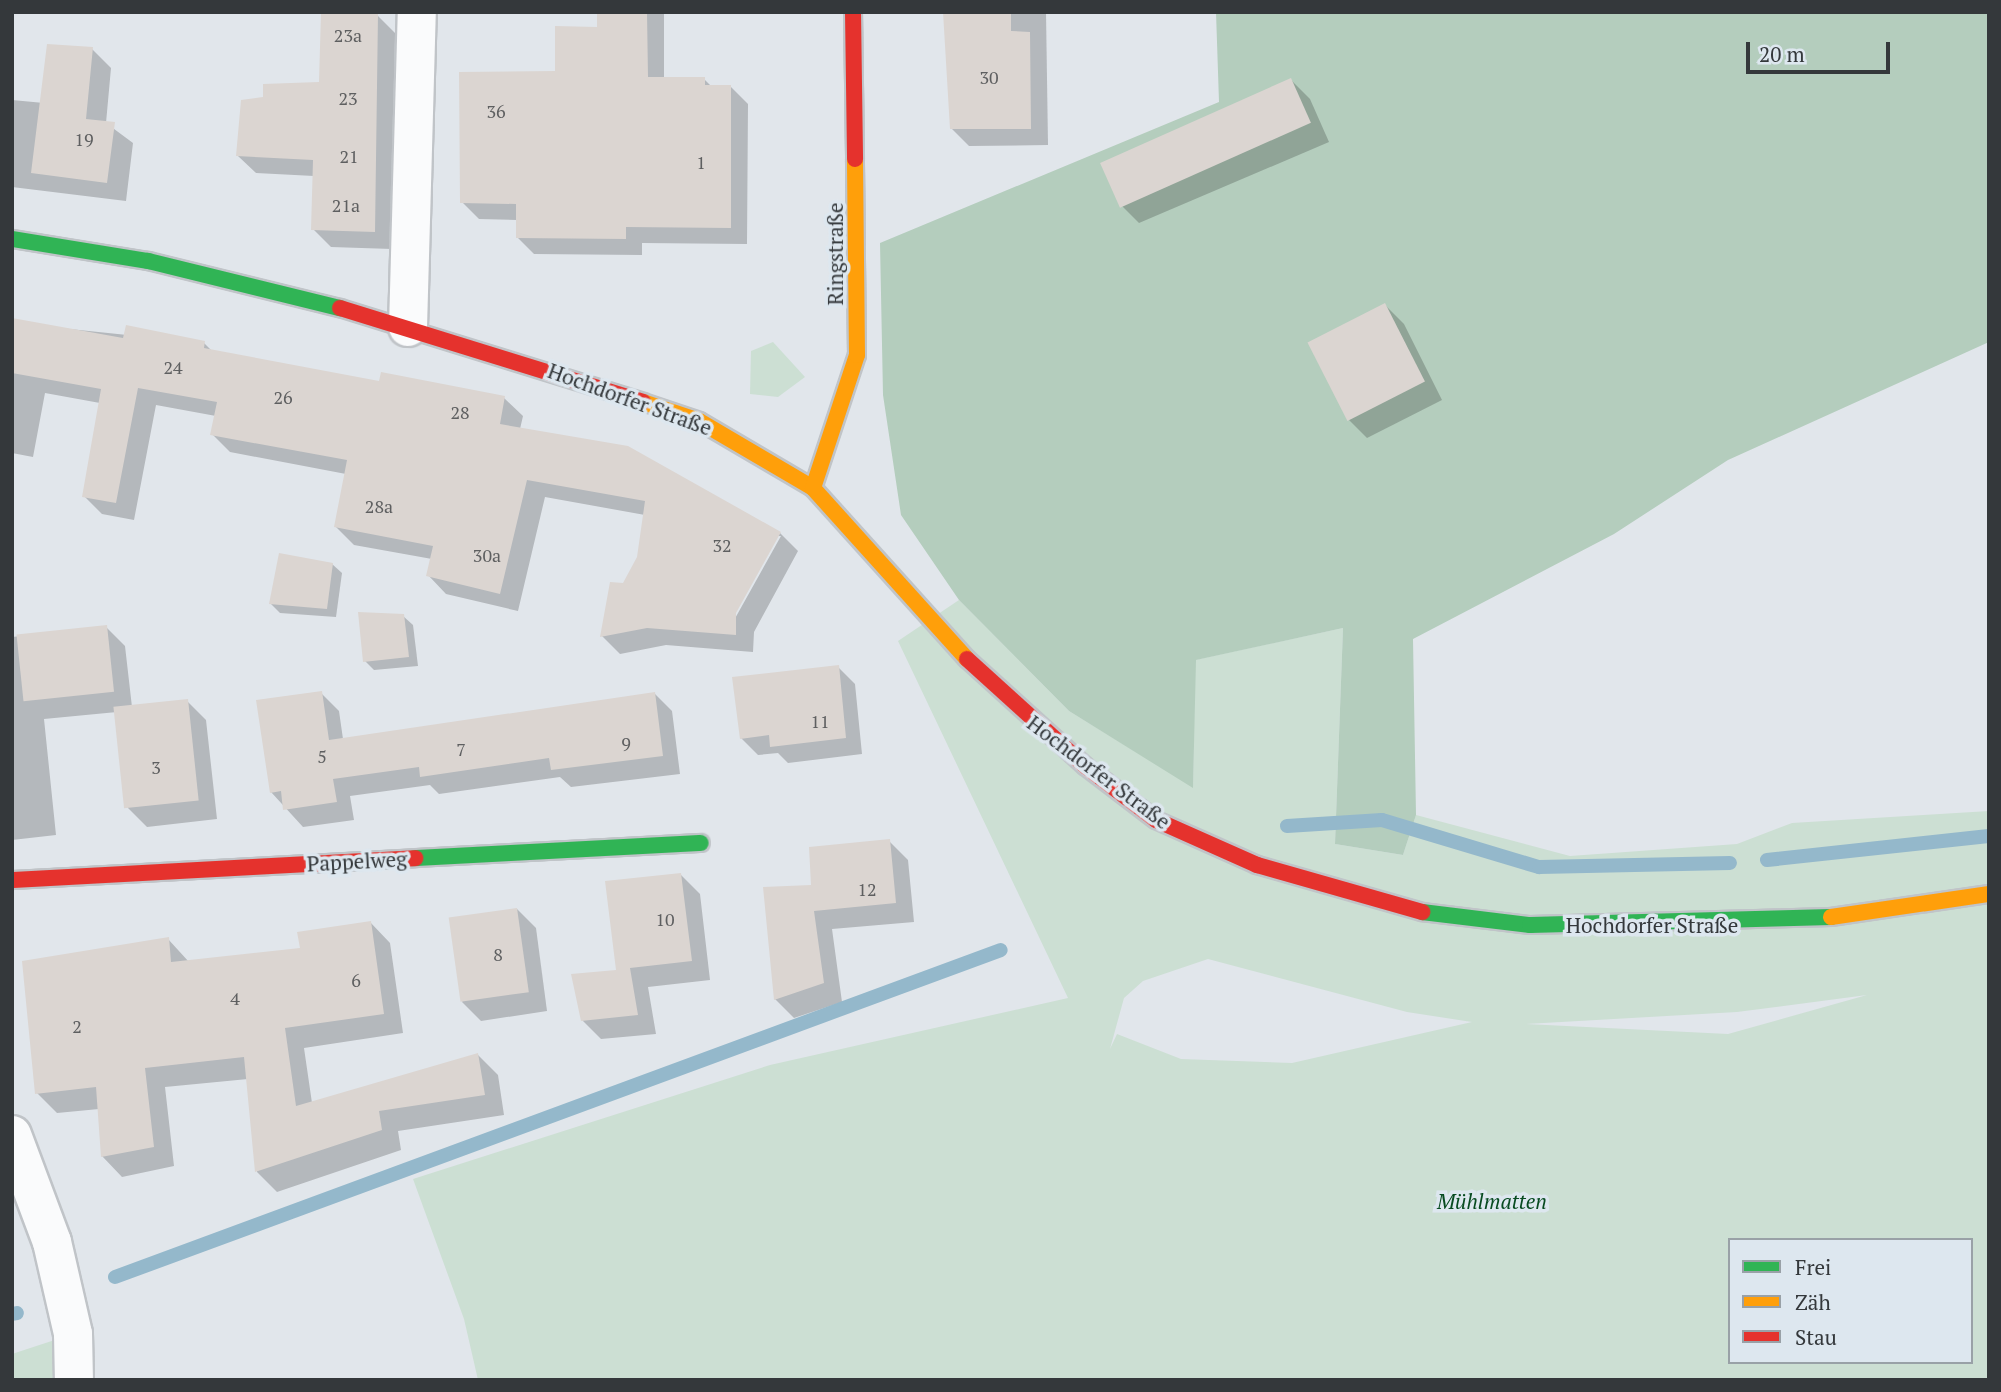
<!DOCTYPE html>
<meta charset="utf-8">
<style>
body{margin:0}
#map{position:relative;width:2001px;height:1392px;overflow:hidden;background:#e1e6eb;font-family:"PT Serif",serif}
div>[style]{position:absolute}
.green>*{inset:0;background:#ccdfd3}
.forest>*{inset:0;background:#b4cdbd}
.shadow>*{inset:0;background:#0003}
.stream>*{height:14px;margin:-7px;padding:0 7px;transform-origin:7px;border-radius:7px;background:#94b8cb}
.building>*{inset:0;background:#dbd5d1;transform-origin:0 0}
.roads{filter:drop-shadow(2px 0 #c0c4c8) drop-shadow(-2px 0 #c0c4c8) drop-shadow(0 2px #c0c4c8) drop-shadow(0 -2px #c0c4c8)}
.street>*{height:38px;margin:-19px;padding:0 19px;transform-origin:19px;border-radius:19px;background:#fafbfc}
.fast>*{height:16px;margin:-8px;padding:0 8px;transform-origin:8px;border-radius:8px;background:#30b455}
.slow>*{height:16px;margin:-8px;padding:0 8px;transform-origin:8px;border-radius:8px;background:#ff9f0a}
.jam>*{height:16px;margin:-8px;padding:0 8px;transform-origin:8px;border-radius:8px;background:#e5322d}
span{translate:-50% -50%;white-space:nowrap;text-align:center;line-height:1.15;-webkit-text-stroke:7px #dde7ef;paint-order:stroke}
.number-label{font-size:18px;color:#5e5f60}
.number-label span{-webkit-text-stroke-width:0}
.street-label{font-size:21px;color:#34383b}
.park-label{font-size:21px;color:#084b21;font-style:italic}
.frame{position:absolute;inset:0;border:14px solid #34383b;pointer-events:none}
.legend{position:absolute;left:1728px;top:1238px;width:245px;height:126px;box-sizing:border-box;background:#dde7ef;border:2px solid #99a1a7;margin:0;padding:9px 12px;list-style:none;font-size:21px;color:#34383b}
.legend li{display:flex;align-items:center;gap:14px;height:35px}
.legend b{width:35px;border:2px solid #99a1a7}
.scale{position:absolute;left:1746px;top:42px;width:144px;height:32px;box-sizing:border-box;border:4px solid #34383b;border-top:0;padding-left:9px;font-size:21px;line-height:24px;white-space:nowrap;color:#34383b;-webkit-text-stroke:5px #dde7ef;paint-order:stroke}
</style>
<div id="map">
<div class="green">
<i style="clip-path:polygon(773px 342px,805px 377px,778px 397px,750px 394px,751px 351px)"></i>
<i style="clip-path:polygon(evenodd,959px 600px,1069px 711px,1193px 787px,1195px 660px,1343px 628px,1335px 844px,1403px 855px,1416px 815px,1570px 856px,1737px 844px,1792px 823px,1989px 811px,1989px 1380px,478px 1380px,464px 1319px,413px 1179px,770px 1065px,1068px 998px,898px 641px,959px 600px,1208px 959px,1407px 1012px,1472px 1022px,1292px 1063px,1181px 1059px,1117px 1034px,1110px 1049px,1124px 998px,1143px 981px,1208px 959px,959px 600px,1867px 995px,1728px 1034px,1526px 1024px,1737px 1012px,1867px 995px,959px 600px,1730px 1240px,1971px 1240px,1971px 1362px,1730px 1362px,1730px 1240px)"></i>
<i style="clip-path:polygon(73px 1334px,71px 1380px,12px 1380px,12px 1354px)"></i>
</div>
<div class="forest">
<i style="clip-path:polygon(1216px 12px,1989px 12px,1989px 342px,1728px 460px,1614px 534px,1413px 639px,1416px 815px,1403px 855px,1335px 844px,1343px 628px,1196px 660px,1193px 788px,1069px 711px,959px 600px,901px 515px,883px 395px,880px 243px,1219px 102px)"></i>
</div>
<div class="shadow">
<i style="clip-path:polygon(599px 12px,664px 12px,664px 78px,704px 79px,712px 87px,731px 87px,748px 104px,747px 244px,642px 243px,642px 255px,534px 254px,517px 237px,517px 220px,479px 219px,462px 202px,599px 29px)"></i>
<i style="clip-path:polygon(946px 12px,1046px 12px,1048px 145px,969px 146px,951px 128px)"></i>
<i style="clip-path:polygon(377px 15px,395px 33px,392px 249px,331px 247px,313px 229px,314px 176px,256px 173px,238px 156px,265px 98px,321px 83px)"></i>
<i style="clip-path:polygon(92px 49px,111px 68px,106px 123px,133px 143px,126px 201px,12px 187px,12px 100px,44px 103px)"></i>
<i style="clip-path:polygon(1291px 80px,1310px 99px,1329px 142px,1139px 223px,1120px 204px)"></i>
<i style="clip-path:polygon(1385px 305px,1404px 324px,1442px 400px,1367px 438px,1348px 419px)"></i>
<i style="clip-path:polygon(evenodd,12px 323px,204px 343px,212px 351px,380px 383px,504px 398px,523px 416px,520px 429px,780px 533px,798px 551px,754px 632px,753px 652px,666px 645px,620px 654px,602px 636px,639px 557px,645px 515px,545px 497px,518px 611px,446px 594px,428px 575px,432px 559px,354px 545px,336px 527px,346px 474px,230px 452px,212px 434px,216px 416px,156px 405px,134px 520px,102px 514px,84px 496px,100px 403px,45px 393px,33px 457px,12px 453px,12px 323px,777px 536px,781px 536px,733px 622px,730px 620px,777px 536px)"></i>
<i style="clip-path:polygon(332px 564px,342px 573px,336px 617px,280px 613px,271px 604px)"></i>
<i style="clip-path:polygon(403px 616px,413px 625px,418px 666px,374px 670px,365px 661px)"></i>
<i style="clip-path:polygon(106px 627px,125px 646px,132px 707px,187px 701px,206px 720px,217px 819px,147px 827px,128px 808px,117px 712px,44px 719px,56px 835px,12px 840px,12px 637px)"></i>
<i style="clip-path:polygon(838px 667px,855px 684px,862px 754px,788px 763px,778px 753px,758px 755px,741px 738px)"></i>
<i style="clip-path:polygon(321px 693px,339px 711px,343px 739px,654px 693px,672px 711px,680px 774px,571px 787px,560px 777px,439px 794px,430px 785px,350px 796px,354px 820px,303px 827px,271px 792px)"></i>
<i style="clip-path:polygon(889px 841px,908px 860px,914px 922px,832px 929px,842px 1002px,794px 1018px,775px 999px,813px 886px)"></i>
<i style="clip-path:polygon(681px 875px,700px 894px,710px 980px,648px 987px,656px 1034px,601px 1039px,582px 1020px)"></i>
<i style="clip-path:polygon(517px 909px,536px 928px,547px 1011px,481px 1021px,462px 1002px)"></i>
<i style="clip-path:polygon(370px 922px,390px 943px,403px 1033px,304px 1048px,312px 1103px,478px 1055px,498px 1075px,504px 1115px,398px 1131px,401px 1150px,277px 1192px,257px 1172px,248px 1079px,165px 1087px,174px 1166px,122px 1177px,102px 1156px,99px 1109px,57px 1113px,37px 1093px,168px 939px,189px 962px,302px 949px)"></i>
</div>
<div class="stream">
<i style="left:1287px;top:826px;width:95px;rotate:-3.6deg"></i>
<i style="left:1382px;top:820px;width:164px;rotate:16.7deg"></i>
<i style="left:1539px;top:867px;width:191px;rotate:-1.2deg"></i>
<i style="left:1767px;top:860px;width:223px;rotate:-6.2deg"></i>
<i style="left:115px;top:1277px;width:944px;rotate:-20.26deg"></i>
<i style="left:12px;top:1314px;width:5px;rotate:-11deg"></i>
</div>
<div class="building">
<i style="clip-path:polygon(321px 12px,378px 14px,375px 232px,311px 230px,313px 160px,236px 156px,241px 100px,263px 97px,263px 84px,319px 82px)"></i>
<i style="clip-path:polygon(597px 12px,647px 12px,648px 77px,705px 77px,705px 85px,731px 85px,731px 228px,626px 227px,626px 239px,516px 238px,516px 204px,460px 203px,459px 72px,555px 71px,555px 26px,597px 27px)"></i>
<i style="clip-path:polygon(943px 12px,1011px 12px,1011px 31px,1030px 32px,1031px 129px,950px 129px)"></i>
<i style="clip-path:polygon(47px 44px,93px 47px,86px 119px,115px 122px,107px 183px,31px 173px)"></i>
<i style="left:1291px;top:78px;width:49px;height:209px;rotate:66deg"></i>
<i style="left:1385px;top:303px;width:88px;height:87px;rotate:63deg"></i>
<i style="clip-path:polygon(12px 318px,123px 338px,126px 325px,205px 341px,204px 348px,379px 381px,381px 372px,505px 396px,500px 424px,628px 446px,781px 532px,736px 613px,736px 635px,647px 628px,600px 637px,610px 582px,623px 583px,637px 557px,645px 501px,527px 480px,500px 594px,426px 576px,433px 546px,334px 527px,347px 460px,210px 435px,217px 402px,138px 388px,116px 503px,82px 497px,101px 389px,12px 373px)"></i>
<i style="clip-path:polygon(279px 553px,333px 563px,327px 609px,269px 604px)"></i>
<i style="clip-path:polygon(358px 612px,404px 614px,409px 657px,363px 662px)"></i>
<i style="left:107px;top:625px;width:67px;height:91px;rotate:84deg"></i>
<i style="clip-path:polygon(839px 665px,846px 738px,770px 747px,769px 735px,740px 739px,732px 677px)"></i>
<i style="clip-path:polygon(322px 691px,329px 740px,655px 692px,663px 756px,551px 770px,549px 758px,420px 777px,419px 767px,333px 779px,337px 802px,283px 810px,281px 791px,270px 793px,256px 700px)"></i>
<i style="left:188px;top:699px;width:102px;height:75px;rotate:84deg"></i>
<i style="clip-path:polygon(890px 839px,896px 903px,814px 911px,824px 983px,774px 1000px,763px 887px,811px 885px,809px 847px)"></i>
<i style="clip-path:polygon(681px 873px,692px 961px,630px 968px,638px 1015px,581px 1021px,571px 974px,616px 970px,605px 881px)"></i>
<i style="left:517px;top:908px;width:85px;height:69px;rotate:82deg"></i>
<i style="clip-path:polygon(371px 921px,384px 1014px,285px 1028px,296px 1106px,478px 1053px,485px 1095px,379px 1111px,382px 1130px,255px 1172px,244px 1057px,145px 1068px,154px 1147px,101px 1157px,96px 1087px,35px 1094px,22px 961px,169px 937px,171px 962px,300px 948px,297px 932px)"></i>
</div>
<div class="roads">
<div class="street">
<i style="left:408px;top:327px;width:315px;rotate:-88.4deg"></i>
<i style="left:12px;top:1135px;width:114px;rotate:69.5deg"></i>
<i style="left:52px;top:1242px;width:94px;rotate:77.1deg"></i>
<i style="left:73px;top:1334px;width:46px;rotate:88.8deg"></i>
</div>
<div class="fast">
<i style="left:12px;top:239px;width:138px;rotate:9.2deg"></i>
<i style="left:148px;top:261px;width:198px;rotate:13.8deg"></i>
<i style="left:415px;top:858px;width:286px;rotate:-3deg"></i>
<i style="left:1422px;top:912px;width:109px;rotate:6.9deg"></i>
<i style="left:1530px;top:925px;width:301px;rotate:-1.5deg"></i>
</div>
<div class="slow">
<i style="left:643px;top:402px;width:59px;rotate:18.7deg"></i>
<i style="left:699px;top:421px;width:132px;rotate:30.4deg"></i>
<i style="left:813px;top:488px;width:230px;rotate:48deg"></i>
<i style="left:813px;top:488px;width:140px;rotate:-71.7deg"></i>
<i style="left:857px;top:355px;width:196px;rotate:-90.6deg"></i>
<i style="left:1831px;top:917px;width:160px;rotate:-8.3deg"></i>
</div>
<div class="jam">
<i style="left:853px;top:12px;width:147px;rotate:89.2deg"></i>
<i style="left:340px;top:308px;width:317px;rotate:17.2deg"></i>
<i style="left:967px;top:659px;width:159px;rotate:42.2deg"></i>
<i style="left:1085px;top:766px;width:89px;rotate:37.3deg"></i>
<i style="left:1156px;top:820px;width:111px;rotate:24deg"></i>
<i style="left:1257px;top:865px;width:172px;rotate:15.9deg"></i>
<i style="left:12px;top:880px;width:404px;rotate:-3.1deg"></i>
</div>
</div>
<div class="number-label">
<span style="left:348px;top:35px">23a</span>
<span style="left:989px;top:77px">30</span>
<span style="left:348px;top:98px">23</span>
<span style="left:496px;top:111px">36</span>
<span style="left:84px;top:139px">19</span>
<span style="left:349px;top:156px">21</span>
<span style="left:701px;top:162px">1</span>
<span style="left:346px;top:205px">21a</span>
<span style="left:173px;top:367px">24</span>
<span style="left:283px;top:397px">26</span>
<span style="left:460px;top:412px">28</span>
<span style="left:379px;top:506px">28a</span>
<span style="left:722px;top:545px">32</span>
<span style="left:487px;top:555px">30a</span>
<span style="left:820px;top:721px">11</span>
<span style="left:626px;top:743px">9</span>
<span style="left:461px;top:749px">7</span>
<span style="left:322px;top:756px">5</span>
<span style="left:156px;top:767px">3</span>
<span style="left:867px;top:889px">12</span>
<span style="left:665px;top:919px">10</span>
<span style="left:498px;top:954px">8</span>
<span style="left:356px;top:980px">6</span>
<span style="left:235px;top:998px">4</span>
<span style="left:77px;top:1026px">2</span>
</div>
<div class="street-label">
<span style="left:835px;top:254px;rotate:-90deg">Ringstraße</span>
<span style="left:630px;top:399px;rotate:20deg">Hochdorfer Straße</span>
<span style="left:1099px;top:772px;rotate:37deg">Hochdorfer Straße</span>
<span style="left:357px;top:861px;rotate:-3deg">Pappelweg</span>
<span style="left:1652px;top:925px">Hochdorfer Straße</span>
</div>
<div class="park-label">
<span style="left:1492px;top:1201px">Mühlmatten</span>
</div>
<div class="frame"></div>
<ul class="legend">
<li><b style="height:9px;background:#30b455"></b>Frei</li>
<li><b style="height:9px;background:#ff9f0a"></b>Zäh</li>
<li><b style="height:9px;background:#e5322d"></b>Stau</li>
</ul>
<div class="scale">20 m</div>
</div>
